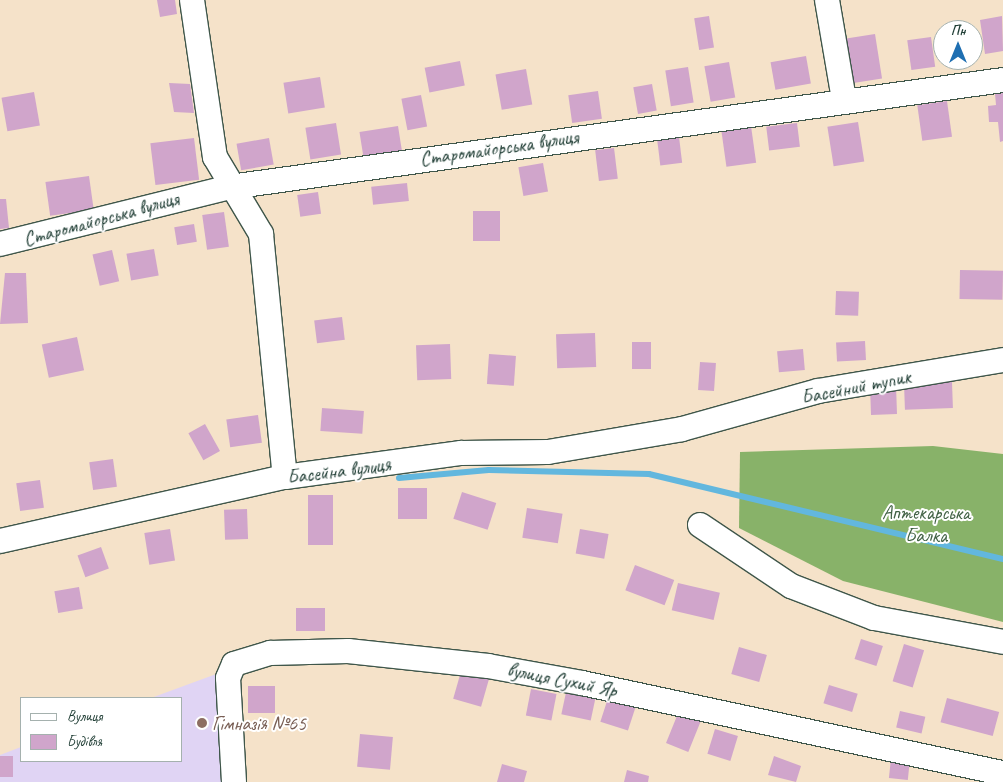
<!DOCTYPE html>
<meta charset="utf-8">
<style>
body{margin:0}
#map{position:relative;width:1003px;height:782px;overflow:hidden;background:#f5e2c9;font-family:Caveat,sans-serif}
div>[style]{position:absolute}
.built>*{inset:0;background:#e0d4f4}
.forest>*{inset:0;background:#88b269}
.stream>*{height:6px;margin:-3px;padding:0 3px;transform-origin:3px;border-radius:3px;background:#62b7de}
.building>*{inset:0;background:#d0a5cb;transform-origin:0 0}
.roads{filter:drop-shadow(1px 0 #3f564a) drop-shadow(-1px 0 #3f564a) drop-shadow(0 1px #3f564a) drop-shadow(0 -1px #3f564a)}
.minor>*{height:24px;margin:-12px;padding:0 12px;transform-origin:12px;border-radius:12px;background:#fff}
.dots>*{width:14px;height:14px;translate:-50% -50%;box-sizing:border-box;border:2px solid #fff;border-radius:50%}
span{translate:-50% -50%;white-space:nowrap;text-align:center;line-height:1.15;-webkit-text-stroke:4px #fff;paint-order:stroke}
.street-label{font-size:20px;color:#1f3d34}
.park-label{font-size:20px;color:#426245}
.education-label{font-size:20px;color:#785e54}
.left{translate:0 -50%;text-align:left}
.legend{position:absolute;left:20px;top:697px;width:162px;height:65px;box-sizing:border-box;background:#fff;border:1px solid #a5b1ae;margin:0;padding:6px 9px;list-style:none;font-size:15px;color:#1f3d34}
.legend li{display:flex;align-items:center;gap:10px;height:25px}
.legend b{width:25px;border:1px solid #a5b1ae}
.north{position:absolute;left:933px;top:20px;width:50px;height:50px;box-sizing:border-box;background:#fff;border:1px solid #a5b1ae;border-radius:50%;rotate:0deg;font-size:14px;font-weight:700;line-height:20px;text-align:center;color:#1f3d34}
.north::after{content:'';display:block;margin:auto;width:18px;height:22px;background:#1f6fb2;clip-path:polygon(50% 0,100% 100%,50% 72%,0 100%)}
</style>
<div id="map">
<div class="built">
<i style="clip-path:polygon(219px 673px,227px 782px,0 782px,0 755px,21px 747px,21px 761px,181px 761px,181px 698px,151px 698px)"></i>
</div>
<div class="forest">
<i style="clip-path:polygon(933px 446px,1003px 454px,1003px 622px,843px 581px,739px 528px,740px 452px)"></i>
</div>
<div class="stream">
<i style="left:399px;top:478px;width:90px;rotate:-5.1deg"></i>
<i style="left:489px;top:470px;width:160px;rotate:1.4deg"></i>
<i style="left:649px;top:474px;width:364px;rotate:13.5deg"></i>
</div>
<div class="building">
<i style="clip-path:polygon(157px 0,175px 0,177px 14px,160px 17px)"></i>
<i style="left:709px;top:16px;width:32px;height:15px;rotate:81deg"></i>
<i style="clip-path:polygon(1002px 16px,1003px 51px,985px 54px,980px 20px)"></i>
<i style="left:875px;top:34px;width:45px;height:29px;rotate:81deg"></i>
<i style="left:931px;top:37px;width:30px;height:24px;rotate:82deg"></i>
<i style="left:806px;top:56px;width:28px;height:36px;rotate:80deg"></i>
<i style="left:460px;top:61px;width:25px;height:36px;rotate:79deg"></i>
<i style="left:729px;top:62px;width:36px;height:25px;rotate:80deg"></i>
<i style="left:688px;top:67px;width:36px;height:23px;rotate:81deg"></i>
<i style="left:526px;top:69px;width:36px;height:31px;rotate:80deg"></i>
<i style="left:320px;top:77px;width:31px;height:37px;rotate:81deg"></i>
<i style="clip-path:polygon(169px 83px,190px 84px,194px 113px,174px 112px)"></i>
<i style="left:652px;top:84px;width:27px;height:19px;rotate:80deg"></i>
<i style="left:598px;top:91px;width:28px;height:30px;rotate:82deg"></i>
<i style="left:34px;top:92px;width:34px;height:33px;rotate:80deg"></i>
<i style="clip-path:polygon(1003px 93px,1003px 141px,1000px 142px,998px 122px,989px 122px,988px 106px,996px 105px,995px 94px)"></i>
<i style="left:421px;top:95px;width:32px;height:20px;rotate:79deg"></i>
<i style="left:947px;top:101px;width:36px;height:30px;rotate:82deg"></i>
<i style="left:858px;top:122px;width:40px;height:31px;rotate:81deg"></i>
<i style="left:336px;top:123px;width:32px;height:31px;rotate:81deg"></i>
<i style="left:797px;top:123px;width:24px;height:31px;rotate:83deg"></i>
<i style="left:398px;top:126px;width:25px;height:39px;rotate:81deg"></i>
<i style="left:751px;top:126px;width:37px;height:30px;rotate:82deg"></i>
<i style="left:679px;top:137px;width:26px;height:22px;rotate:83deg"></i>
<i style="left:194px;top:138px;width:42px;height:44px;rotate:83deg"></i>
<i style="left:269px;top:138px;width:27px;height:33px;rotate:80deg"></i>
<i style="left:614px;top:148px;width:31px;height:19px;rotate:83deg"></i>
<i style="left:543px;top:163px;width:29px;height:25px;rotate:80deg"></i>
<i style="left:89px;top:176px;width:34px;height:44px;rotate:82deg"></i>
<i style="left:407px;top:183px;width:18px;height:36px;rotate:84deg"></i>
<i style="left:318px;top:192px;width:22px;height:21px;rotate:82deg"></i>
<i style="clip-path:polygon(0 199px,6px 199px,9px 228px,0 229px)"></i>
<i style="left:473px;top:211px;width:27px;height:30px"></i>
<i style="left:224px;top:212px;width:35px;height:22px;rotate:82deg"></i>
<i style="left:194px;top:224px;width:18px;height:20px;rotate:81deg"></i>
<i style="left:154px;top:249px;width:27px;height:28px;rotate:80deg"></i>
<i style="left:112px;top:250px;width:32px;height:20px;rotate:77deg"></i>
<i style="left:960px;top:270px;width:43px;height:29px;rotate:1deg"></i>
<i style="clip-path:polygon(5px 273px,26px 273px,28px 323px,0 324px)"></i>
<i style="left:836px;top:291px;width:23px;height:24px;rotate:2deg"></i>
<i style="left:342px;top:317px;width:23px;height:28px;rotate:83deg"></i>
<i style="left:595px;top:333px;width:34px;height:39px;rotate:88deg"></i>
<i style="left:77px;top:337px;width:34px;height:36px;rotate:78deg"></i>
<i style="left:865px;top:341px;width:19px;height:29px;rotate:87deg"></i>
<i style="left:632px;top:342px;width:19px;height:27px"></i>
<i style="left:450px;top:344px;width:35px;height:34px;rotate:88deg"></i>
<i style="left:803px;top:349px;width:21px;height:26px;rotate:85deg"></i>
<i style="left:489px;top:354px;width:27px;height:30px;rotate:4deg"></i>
<i style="left:700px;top:362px;width:16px;height:28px;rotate:4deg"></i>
<i style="left:952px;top:382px;width:26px;height:48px;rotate:88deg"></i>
<i style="left:896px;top:385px;width:29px;height:26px;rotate:88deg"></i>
<i style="left:322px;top:408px;width:42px;height:23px;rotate:4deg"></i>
<i style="left:258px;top:415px;width:28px;height:32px;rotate:82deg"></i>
<i style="left:205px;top:424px;width:31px;height:19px;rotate:61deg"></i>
<i style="left:113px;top:459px;width:28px;height:24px;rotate:82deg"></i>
<i style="left:40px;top:480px;width:28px;height:24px;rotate:82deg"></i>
<i style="left:398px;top:488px;width:29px;height:31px"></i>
<i style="left:462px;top:492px;width:36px;height:28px;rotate:18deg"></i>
<i style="left:308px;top:495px;width:25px;height:50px"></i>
<i style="left:527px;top:508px;width:36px;height:30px;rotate:9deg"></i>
<i style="left:247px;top:509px;width:30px;height:23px;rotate:88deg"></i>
<i style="left:170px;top:529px;width:32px;height:26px;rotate:81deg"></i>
<i style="left:580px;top:529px;width:29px;height:25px;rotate:10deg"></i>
<i style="left:101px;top:547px;width:23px;height:25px;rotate:70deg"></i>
<i style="left:635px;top:565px;width:42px;height:27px;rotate:21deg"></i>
<i style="left:678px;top:583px;width:43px;height:28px;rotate:13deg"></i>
<i style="left:79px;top:587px;width:22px;height:25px;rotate:80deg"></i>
<i style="left:296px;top:608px;width:29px;height:23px"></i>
<i style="left:861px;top:639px;width:23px;height:21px;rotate:18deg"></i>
<i style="left:904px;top:644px;width:21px;height:39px;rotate:17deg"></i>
<i style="left:739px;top:647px;width:29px;height:28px;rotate:16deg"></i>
<i style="left:462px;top:668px;width:29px;height:32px;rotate:16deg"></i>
<i style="left:568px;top:683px;width:30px;height:32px;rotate:12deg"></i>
<i style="left:829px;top:685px;width:30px;height:19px;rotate:17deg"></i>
<i style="left:248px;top:686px;width:27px;height:27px"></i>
<i style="left:531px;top:689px;width:26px;height:27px;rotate:11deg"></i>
<i style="left:609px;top:695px;width:29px;height:28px;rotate:18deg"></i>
<i style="left:947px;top:698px;width:54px;height:25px;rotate:15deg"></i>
<i style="left:681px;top:706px;width:24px;height:40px;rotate:22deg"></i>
<i style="left:900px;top:711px;width:26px;height:17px;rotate:13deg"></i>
<i style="left:715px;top:729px;width:24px;height:26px;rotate:17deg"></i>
<i style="left:360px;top:734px;width:33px;height:33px;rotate:5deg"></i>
<i style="left:0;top:756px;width:13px;height:21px"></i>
<i style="clip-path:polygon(774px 756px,801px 766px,796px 782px,768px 775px)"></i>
<i style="left:891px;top:758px;width:19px;height:20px;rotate:6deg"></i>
<i style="clip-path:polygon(502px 764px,527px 771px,524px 782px,497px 782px)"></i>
<i style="clip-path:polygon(627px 770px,649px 776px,648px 782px,624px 782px)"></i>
</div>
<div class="roads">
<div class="minor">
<i style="left:192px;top:0;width:159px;rotate:81.7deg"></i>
<i style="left:215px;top:157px;width:90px;rotate:59.1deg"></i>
<i style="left:261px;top:234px;width:244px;rotate:84.4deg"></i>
<i style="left:827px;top:0;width:100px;rotate:80.3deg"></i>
<i style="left:0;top:244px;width:237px;rotate:-13.9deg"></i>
<i style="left:230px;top:187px;width:780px;rotate:-7.88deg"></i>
<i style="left:700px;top:525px;width:110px;rotate:33.8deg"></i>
<i style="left:791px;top:586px;width:89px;rotate:21.1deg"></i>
<i style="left:874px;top:618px;width:131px;rotate:10.5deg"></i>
<i style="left:0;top:541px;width:292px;rotate:-12.7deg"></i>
<i style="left:285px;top:477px;width:178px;rotate:-7.8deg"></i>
<i style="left:461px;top:453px;width:87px;rotate:-0.7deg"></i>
<i style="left:548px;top:452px;width:136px;rotate:-9.7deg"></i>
<i style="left:682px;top:429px;width:141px;rotate:-15.6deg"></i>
<i style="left:818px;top:391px;width:188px;rotate:-9.5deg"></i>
<i style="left:234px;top:782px;width:104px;rotate:-93.3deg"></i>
<i style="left:228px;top:678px;width:15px;rotate:-67deg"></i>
<i style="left:234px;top:664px;width:38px;rotate:-17deg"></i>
<i style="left:270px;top:653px;width:78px;rotate:-1.5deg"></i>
<i style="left:348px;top:651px;width:141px;rotate:6.1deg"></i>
<i style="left:488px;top:666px;width:96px;rotate:10.3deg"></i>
<i style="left:582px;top:683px;width:431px;rotate:12.1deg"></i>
</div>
</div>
<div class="dots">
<i style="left:202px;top:723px;background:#8d6e63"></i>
</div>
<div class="street-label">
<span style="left:499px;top:148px;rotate:-8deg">Старомайорська вулиця</span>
<span style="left:101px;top:219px;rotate:-15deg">Старомайорська вулиця</span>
<span style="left:856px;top:387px;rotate:-11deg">Басейний тупик</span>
<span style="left:339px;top:471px;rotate:-7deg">Басейна вулиця</span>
<span style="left:562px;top:680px;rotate:11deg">вулиця Сухий Яр</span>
</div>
<div class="park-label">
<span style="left:926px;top:524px">Аптекарська<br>Балка</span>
</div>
<div class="education-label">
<span class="left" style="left:212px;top:723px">Гімназія №65</span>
</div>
<ul class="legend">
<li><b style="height:6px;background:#fff"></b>Вулиця</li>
<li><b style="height:14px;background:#d0a5cb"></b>Будівля</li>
</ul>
<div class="north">Пн</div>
</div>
